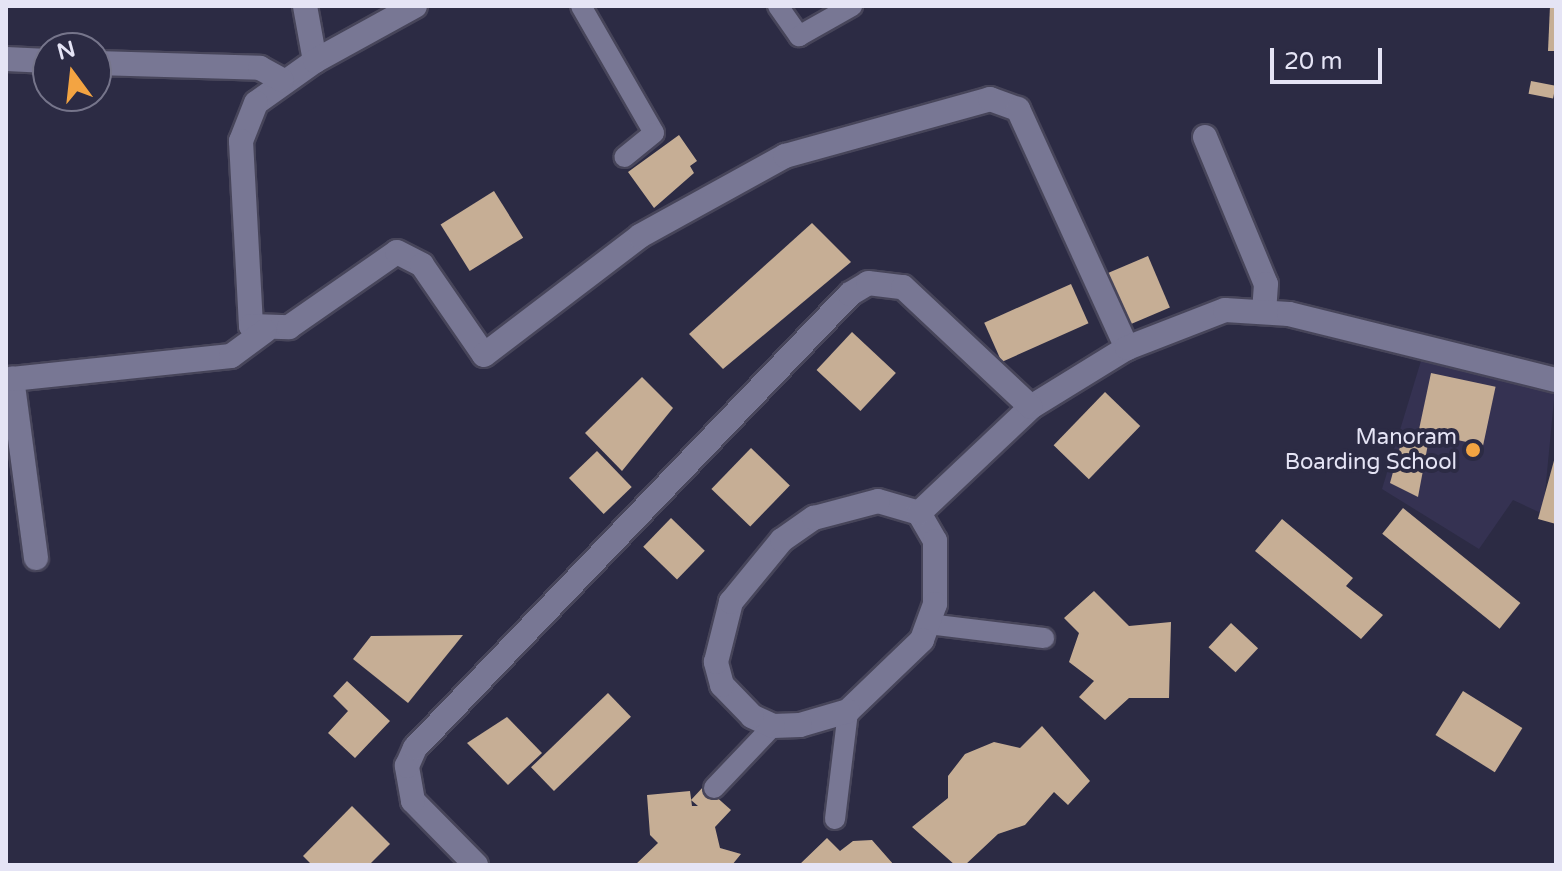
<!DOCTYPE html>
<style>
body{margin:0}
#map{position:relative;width:1562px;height:871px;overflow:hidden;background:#2c2b44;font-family:"Varela Round",sans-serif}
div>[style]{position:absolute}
.built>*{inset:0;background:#353252}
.building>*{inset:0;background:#c6ae95;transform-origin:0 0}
.roads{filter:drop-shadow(2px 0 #47455a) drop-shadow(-2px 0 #47455a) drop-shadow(0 2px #47455a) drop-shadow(0 -2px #47455a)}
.lane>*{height:20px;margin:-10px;padding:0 10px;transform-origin:10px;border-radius:10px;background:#787794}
.street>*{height:24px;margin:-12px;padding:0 12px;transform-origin:12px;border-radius:12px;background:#787794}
.dots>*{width:22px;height:22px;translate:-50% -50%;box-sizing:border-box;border:4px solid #2c2b44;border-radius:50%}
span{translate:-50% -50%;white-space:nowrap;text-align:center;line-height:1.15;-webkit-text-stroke:8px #2c2b44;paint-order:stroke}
.poi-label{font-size:22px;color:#e5e4f5}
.right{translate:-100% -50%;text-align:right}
.frame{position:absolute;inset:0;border:8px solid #e5e4f5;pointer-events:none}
.north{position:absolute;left:32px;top:32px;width:80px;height:80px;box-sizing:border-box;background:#2c2b44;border:2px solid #76758b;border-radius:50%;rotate:345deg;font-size:22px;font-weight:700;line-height:32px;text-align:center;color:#e5e4f5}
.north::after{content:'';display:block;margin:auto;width:28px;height:36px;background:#f3a442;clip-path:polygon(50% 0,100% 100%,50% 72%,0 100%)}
.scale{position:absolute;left:1270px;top:48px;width:112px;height:36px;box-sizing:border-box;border:4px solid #e5e4f5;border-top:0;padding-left:10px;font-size:24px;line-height:28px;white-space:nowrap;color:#e5e4f5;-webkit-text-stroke:6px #2c2b44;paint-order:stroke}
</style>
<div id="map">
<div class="built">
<i style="clip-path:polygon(1424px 351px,1556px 379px,1543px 514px,1513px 500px,1479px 549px,1382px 489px)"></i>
</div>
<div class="building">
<i style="clip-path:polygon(1550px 6px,1556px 6px,1556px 51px,1548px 51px)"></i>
<i style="left:1531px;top:81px;width:25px;height:13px;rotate:11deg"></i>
<i style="clip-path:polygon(679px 135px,697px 161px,690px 166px,694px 173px,654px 208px,628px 172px)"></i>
<i style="left:494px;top:191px;width:55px;height:63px;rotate:58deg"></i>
<i style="clip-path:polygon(812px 223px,851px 262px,723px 369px,689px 334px)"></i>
<i style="left:1148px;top:256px;width:56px;height:46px;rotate:67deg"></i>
<i style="left:1071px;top:284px;width:43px;height:95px;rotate:66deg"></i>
<i style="left:852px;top:332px;width:60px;height:52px;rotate:43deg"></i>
<i style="left:1431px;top:373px;width:66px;height:60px;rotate:12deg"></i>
<i style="clip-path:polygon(642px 377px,673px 408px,622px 471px,585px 433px)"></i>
<i style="left:1105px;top:392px;width:49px;height:74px;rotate:44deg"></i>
<i style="clip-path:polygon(1403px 436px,1428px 444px,1418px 497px,1390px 483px)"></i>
<i style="left:751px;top:448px;width:54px;height:57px;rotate:44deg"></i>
<i style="left:597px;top:451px;width:50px;height:39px;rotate:46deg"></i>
<i style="clip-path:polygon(1555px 457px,1556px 457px,1556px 524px,1538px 519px)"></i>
<i style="left:1403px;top:508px;width:151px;height:33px;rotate:39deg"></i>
<i style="left:671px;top:518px;width:47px;height:40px;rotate:44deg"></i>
<i style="clip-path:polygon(1282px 519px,1353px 578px,1346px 586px,1383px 615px,1361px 639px,1255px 551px)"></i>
<i style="clip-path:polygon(1094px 591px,1129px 626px,1171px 622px,1169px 698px,1129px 698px,1105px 720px,1079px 697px,1094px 681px,1069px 662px,1079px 633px,1064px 618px)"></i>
<i style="left:1231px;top:623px;width:37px;height:33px;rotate:43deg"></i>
<i style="clip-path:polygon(463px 635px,408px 703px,353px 659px,371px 636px)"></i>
<i style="clip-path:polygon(347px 681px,390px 721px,355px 758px,328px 733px,348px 711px,333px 696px)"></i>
<i style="left:1463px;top:691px;width:70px;height:52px;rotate:32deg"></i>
<i style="left:608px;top:693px;width:33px;height:107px;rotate:46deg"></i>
<i style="clip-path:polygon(507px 717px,542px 753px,508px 785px,467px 743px)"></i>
<i style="clip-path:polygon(1042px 726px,1090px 781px,1068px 805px,1054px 792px,1025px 825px,998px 834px,965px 865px,955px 865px,912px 827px,948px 798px,948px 776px,965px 754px,994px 742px,1020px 748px)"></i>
<i style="clip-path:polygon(704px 786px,731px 810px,715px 827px,720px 848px,741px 854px,732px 865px,635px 865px,658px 843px,650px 835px,647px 795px,690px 791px,692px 806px,698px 806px,691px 800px)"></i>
<i style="clip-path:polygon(352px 806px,390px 844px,369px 865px,312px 865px,303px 856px)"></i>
<i style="clip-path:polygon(827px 838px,840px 851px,853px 841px,872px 840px,894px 865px,799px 865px)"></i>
</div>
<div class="roads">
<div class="lane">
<i style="left:581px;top:6px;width:146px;rotate:60.1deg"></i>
<i style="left:654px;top:133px;width:38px;rotate:141deg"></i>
<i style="left:778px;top:6px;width:37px;rotate:55deg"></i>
<i style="left:799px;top:36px;width:61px;rotate:-29.5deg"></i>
<i style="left:928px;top:624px;width:117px;rotate:6.9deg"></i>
<i style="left:714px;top:788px;width:86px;rotate:-46.4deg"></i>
<i style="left:835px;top:819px;width:109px;rotate:-83.1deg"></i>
</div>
<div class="street">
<i style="left:305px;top:6px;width:56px;rotate:79.7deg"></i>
<i style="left:315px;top:61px;width:72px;rotate:144.6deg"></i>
<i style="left:256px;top:103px;width:41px;rotate:111.5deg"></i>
<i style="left:241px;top:141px;width:185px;rotate:86.9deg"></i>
<i style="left:251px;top:326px;width:38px;rotate:2deg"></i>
<i style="left:289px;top:327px;width:131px;rotate:-34.8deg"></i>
<i style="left:397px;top:252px;width:28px;rotate:27deg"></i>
<i style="left:422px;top:265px;width:109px;rotate:55.4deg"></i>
<i style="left:484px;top:355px;width:196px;rotate:-37.3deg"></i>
<i style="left:640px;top:236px;width:166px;rotate:-28.9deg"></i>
<i style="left:785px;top:156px;width:213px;rotate:-15.5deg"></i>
<i style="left:990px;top:99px;width:30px;rotate:20deg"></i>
<i style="left:1018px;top:109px;width:263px;rotate:65.5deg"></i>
<i style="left:6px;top:59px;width:42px;rotate:2.7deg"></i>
<i style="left:315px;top:61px;width:114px;rotate:-28.8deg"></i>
<i style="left:96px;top:63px;width:164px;rotate:1.7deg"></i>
<i style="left:260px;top:68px;width:25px;rotate:29deg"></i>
<i style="left:1205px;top:137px;width:159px;rotate:67.5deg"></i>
<i style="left:1266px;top:284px;width:26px;rotate:94deg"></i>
<i style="left:878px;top:501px;width:43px;rotate:16.3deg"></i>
<i style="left:919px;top:513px;width:32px;rotate:60deg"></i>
<i style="left:935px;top:541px;width:63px;rotate:90deg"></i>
<i style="left:935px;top:604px;width:38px;rotate:110deg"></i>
<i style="left:922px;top:640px;width:103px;rotate:136.2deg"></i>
<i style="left:848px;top:711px;width:50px;rotate:163.7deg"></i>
<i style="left:800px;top:725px;width:27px;rotate:178deg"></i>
<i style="left:773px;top:726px;width:23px;rotate:-155deg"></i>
<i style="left:752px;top:716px;width:43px;rotate:-134.1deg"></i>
<i style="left:722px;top:685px;width:24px;rotate:-105deg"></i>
<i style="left:716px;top:662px;width:62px;rotate:-76deg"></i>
<i style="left:731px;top:602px;width:80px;rotate:-50.6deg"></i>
<i style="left:782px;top:540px;width:39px;rotate:-35deg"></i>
<i style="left:814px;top:518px;width:66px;rotate:-14.9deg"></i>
<i style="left:919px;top:513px;width:154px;rotate:-43.4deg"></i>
<i style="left:1031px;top:407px;width:113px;rotate:-31.6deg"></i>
<i style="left:1127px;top:348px;width:105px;rotate:-21.2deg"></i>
<i style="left:1225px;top:310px;width:64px;rotate:3.6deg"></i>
<i style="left:1289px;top:314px;width:275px;rotate:13.9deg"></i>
<i style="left:36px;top:558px;width:181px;rotate:-97.6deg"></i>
<i style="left:12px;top:379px;width:220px;rotate:-6deg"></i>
<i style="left:231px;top:356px;width:42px;rotate:-36.3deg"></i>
<i style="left:476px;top:865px;width:90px;rotate:-134.5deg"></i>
<i style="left:413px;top:801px;width:36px;rotate:-100deg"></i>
<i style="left:407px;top:766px;width:20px;rotate:-66deg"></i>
<i style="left:415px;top:748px;width:629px;rotate:-46.22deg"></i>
<i style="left:850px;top:294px;width:21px;rotate:-31deg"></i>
<i style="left:868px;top:283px;width:35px;rotate:7deg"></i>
<i style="left:903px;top:287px;width:175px;rotate:43.2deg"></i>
</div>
</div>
<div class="dots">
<i style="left:1473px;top:450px;background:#f3a442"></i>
</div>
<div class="poi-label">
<span class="right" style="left:1457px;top:450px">Manoram<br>Boarding School</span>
</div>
<div class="frame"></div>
<div class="north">N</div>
<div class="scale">20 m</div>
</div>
